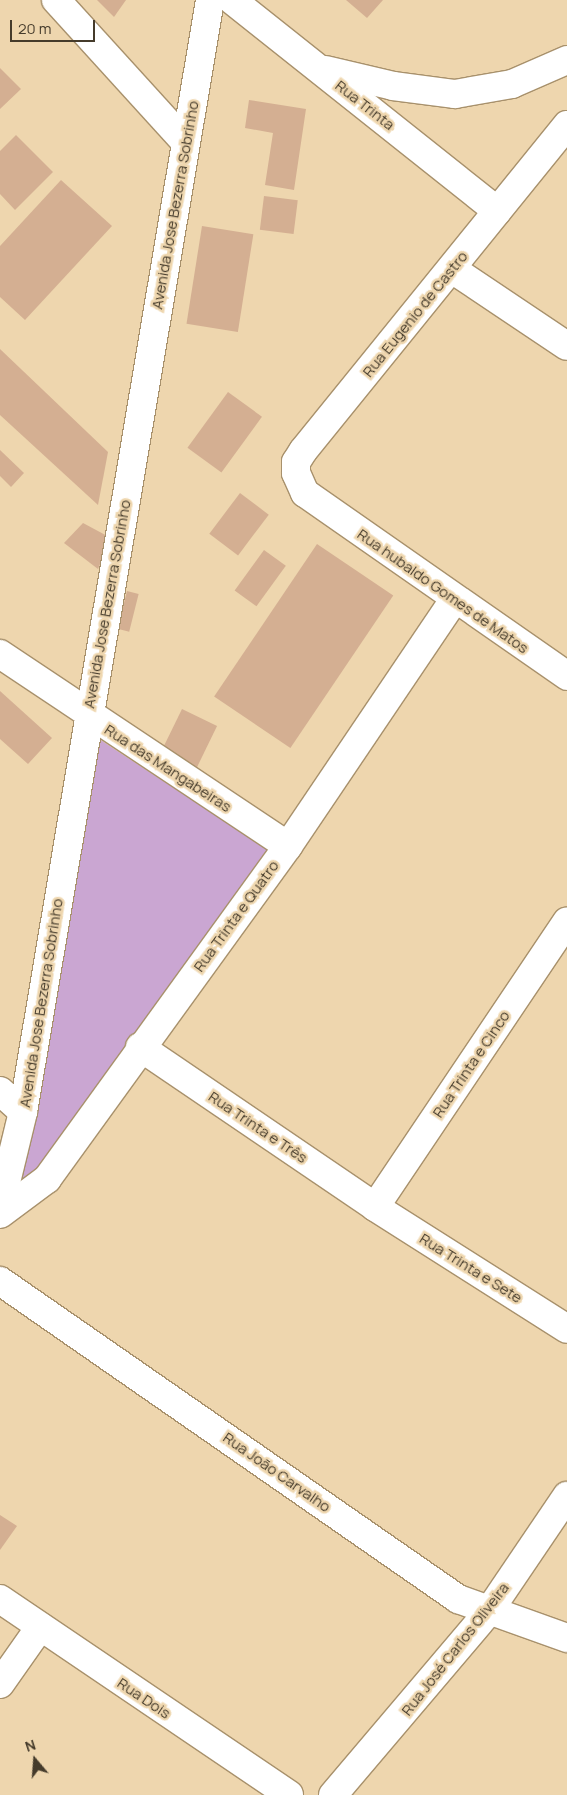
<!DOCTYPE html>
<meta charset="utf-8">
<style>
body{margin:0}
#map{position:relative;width:567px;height:1795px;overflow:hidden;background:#eed6ae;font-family:Manrope,sans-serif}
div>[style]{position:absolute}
.green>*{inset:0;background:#caa6d2}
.building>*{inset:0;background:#d4af92;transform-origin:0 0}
.roads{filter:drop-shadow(1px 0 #a8916c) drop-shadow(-1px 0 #a8916c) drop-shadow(0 1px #a8916c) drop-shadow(0 -1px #a8916c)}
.street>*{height:28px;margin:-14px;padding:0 14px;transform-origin:14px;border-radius:14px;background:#fff}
.secondary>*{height:28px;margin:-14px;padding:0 14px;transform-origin:14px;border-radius:14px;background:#fff}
span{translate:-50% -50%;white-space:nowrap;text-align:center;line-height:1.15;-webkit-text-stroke:5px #eed6ae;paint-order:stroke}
.street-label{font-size:15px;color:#453b2b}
.north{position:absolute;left:10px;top:1735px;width:50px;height:50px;-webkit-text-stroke:4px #eed6ae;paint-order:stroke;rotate:342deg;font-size:14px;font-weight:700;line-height:20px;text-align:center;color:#453b2b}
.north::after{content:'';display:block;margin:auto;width:18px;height:22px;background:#453b2b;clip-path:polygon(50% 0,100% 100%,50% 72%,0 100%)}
.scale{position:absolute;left:10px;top:20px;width:85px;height:22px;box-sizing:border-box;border:2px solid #453b2b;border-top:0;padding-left:6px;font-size:15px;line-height:18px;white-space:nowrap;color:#453b2b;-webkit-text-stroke:4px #eed6ae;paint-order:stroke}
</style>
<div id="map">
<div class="green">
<i style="clip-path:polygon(99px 739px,270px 851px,37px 1178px,17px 1190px)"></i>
</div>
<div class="building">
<i style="clip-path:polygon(97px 0,126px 0,114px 17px)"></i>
<i style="clip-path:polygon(346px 0,383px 0,367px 18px)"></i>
<i style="clip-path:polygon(0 68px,21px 89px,0 109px)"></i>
<i style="clip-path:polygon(249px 100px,306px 109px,294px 190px,265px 185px,273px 133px,245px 128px)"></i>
<i style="clip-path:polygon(16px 135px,53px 172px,15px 210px,0 194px,0 151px)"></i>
<i style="clip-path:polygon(61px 180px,112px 226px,25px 320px,0 297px,0 246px)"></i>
<i style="left:264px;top:196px;width:34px;height:34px;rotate:7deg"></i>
<i style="left:202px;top:226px;width:52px;height:99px;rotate:9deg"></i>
<i style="clip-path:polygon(0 349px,108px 452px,98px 505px,0 415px)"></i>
<i style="left:228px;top:392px;width:42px;height:69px;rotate:36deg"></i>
<i style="clip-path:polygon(0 450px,24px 473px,11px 487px,0 476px)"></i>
<i style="left:240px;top:493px;width:36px;height:51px;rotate:37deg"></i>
<i style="clip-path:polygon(83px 523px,111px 538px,98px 569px,64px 543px)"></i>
<i style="left:317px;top:544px;width:92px;height:184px;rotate:34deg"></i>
<i style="left:264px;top:550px;width:27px;height:50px;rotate:36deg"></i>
<i style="left:127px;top:591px;width:12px;height:39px;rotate:14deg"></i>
<i style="clip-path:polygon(0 691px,52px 738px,28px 764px,0 739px)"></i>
<i style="left:182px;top:709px;width:39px;height:51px;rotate:26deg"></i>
<i style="clip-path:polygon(0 1515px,17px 1526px,0 1550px)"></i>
</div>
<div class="roads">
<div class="street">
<i style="left:56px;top:0;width:192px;rotate:47.7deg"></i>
<i style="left:232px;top:0;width:339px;rotate:38.5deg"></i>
<i style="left:326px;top:70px;width:69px;rotate:13.4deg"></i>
<i style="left:393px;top:86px;width:63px;rotate:7.4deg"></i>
<i style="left:455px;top:94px;width:58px;rotate:-10deg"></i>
<i style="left:512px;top:84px;width:60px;rotate:-23.6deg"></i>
<i style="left:567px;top:125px;width:419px;rotate:129deg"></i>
<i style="left:303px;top:451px;width:13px;rotate:122deg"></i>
<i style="left:296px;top:462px;width:11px;rotate:90deg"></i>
<i style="left:296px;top:473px;width:22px;rotate:66deg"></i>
<i style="left:305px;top:493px;width:320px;rotate:34.9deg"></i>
<i style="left:452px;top:269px;width:138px;rotate:33.8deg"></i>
<i style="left:0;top:654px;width:346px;rotate:33.7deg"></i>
<i style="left:140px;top:1047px;width:284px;rotate:34.2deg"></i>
<i style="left:375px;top:1207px;width:227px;rotate:32.4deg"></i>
<i style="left:0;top:1091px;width:31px;rotate:42deg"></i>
<i style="left:375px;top:1207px;width:344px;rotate:-56.1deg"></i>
<i style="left:0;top:1214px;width:59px;rotate:-36.7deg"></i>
<i style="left:47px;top:1179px;width:411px;rotate:-54.1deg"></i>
<i style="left:288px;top:846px;width:295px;rotate:-56deg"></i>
<i style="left:0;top:1281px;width:558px;rotate:34.77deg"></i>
<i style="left:458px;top:1599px;width:116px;rotate:19.7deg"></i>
<i style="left:0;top:1599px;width:349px;rotate:34.1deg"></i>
<i style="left:0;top:1684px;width:70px;rotate:-54.9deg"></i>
<i style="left:333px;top:1795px;width:241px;rotate:-49.7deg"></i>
<i style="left:489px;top:1611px;width:139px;rotate:-55.9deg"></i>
</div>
<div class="secondary">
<i style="left:0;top:1207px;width:98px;rotate:-76.4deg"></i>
<i style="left:23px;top:1112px;width:1128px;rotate:-80.45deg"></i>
</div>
</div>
<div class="street-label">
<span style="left:365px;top:105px;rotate:38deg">Rua Trinta</span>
<span style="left:175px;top:205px;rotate:-80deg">Avenida Jose Bezerra Sobrinho</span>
<span style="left:415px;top:314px;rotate:-51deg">Rua Eugenio de Castro</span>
<span style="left:443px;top:591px;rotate:35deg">Rua hubaldo Gomes de Matos</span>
<span style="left:107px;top:604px;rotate:-80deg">Avenida Jose Bezerra Sobrinho</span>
<span style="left:168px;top:768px;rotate:33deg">Rua das Mangabeiras</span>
<span style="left:236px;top:916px;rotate:-54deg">Rua Trinta e Quatro</span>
<span style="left:41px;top:1003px;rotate:-81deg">Avenida Jose Bezerra Sobrinho</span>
<span style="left:471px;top:1064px;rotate:-56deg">Rua Trinta e Cinco</span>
<span style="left:258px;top:1127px;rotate:34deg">Rua Trinta e Três</span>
<span style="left:471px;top:1268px;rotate:32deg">Rua Trinta e Sete</span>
<span style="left:277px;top:1472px;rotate:35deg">Rua João Carvalho</span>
<span style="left:455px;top:1649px;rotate:-52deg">Rua José Carlos Oliveira</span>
<span style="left:144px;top:1698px;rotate:34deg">Rua Dois</span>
</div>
<div class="north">N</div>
<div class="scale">20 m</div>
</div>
